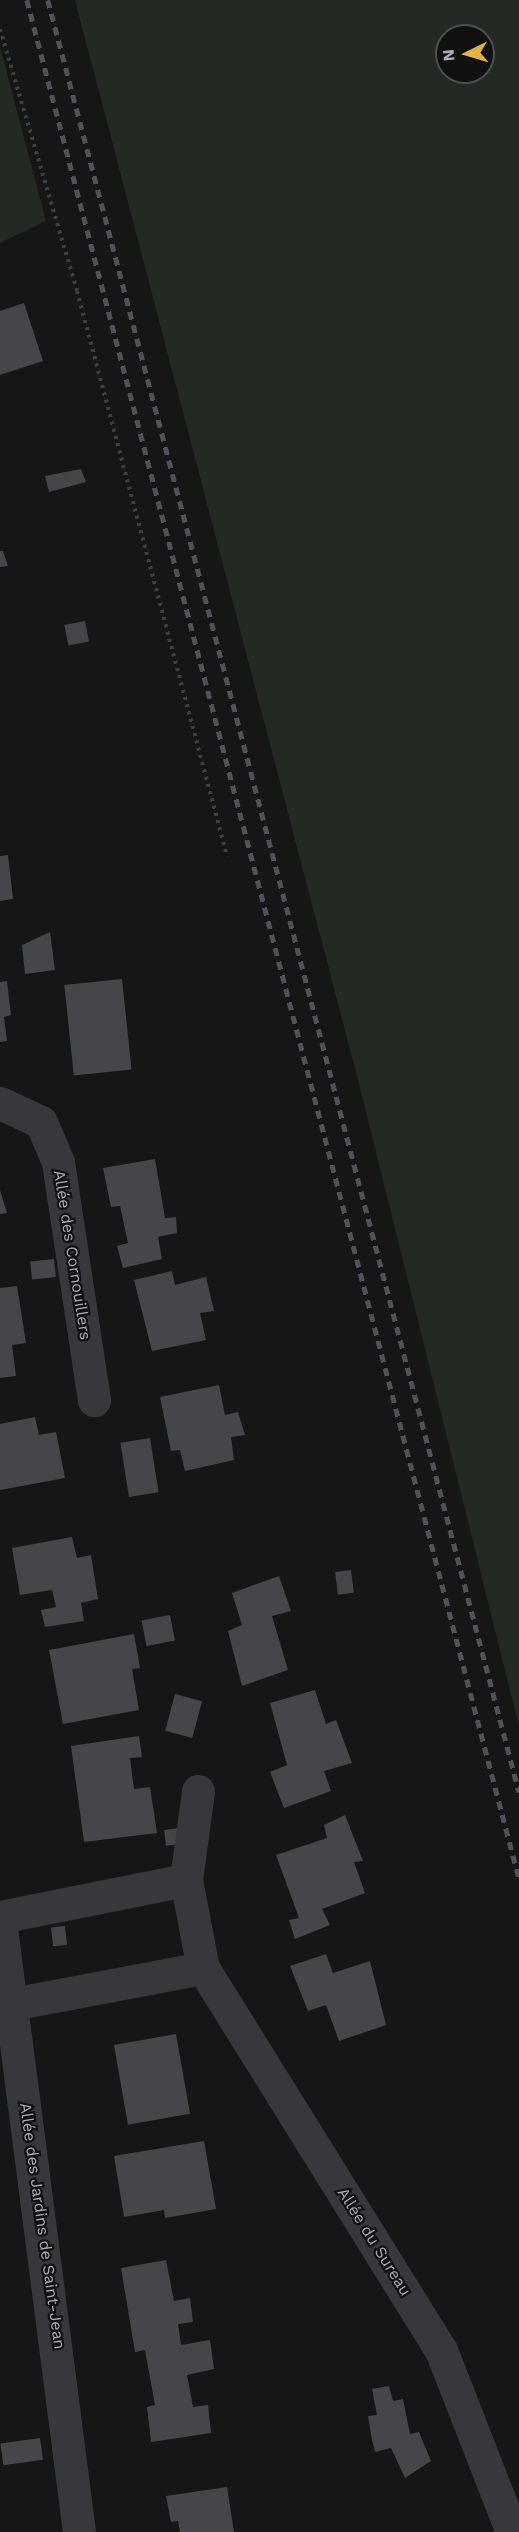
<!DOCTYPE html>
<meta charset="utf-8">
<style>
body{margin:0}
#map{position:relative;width:519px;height:2532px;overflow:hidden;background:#161617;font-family:"Work Sans",sans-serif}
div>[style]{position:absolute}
.green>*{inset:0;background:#222a23}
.building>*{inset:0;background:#45464a;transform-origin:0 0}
.path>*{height:4px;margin-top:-2px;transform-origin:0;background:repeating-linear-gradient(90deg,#3d3f43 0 3px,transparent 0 7.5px)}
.minor>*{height:33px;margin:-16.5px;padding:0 16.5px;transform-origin:16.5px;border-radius:16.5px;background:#37383c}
.rail>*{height:4.5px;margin-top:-2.25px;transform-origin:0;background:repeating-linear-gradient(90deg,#505257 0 8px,transparent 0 14px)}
span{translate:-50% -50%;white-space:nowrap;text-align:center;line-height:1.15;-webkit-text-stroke:4.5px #111112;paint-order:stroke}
.street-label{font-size:16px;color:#a9adb6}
.north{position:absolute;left:435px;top:24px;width:60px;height:60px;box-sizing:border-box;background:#111112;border:2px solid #4e4f54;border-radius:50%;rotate:265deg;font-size:16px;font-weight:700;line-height:24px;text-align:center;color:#a9adb6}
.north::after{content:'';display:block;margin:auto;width:21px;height:27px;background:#e2b343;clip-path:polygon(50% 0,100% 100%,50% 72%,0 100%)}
</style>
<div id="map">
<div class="green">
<i style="clip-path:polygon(evenodd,75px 0,519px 0,519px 1726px,358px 1080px,75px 0,447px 36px,483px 36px,483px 72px,447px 72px,447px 36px)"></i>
<i style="clip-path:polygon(0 47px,46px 221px,0 243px)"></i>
</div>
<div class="building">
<i style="clip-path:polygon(24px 303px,43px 361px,0 375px,0 311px)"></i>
<i style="clip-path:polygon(81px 469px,86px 482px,49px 492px,45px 476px)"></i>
<i style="clip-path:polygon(0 551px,3px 551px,8px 566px,0 567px)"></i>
<i style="left:85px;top:621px;width:21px;height:21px;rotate:79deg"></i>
<i style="clip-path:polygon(8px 855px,13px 899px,0 901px,0 856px)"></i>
<i style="clip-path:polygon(50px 932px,55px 970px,25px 974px,22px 945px)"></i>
<i style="left:122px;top:979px;width:91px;height:58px;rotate:84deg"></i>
<i style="clip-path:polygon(7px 981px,11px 1015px,4px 1017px,7px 1041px,0 1042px,0 982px)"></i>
<i style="clip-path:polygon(155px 1159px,165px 1218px,176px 1217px,177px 1233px,158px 1237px,162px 1259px,123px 1268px,117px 1246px,128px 1243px,120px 1206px,111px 1207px,103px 1168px)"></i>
<i style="clip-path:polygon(0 1190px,7px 1213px,0 1214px)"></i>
<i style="left:54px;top:1259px;width:18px;height:24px;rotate:84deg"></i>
<i style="clip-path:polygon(172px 1271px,175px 1285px,206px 1277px,214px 1311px,200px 1313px,206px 1340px,152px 1351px,134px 1280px)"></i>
<i style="clip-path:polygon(17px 1286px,26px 1343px,12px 1345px,16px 1376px,0 1378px,0 1288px)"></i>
<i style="clip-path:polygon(219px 1385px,225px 1415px,238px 1412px,245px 1435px,231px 1437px,234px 1460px,185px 1471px,180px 1450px,171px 1451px,160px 1397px)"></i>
<i style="clip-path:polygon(35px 1417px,39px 1435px,56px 1432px,65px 1478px,0 1490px,0 1424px)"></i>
<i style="left:150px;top:1438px;width:55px;height:30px;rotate:81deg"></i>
<i style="clip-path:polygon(72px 1537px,77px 1558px,91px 1555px,98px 1599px,81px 1603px,84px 1621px,45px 1627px,41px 1610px,56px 1607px,52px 1590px,20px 1595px,12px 1548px)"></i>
<i style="left:351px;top:1570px;width:23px;height:16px;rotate:83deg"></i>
<i style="clip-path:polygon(279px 1576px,291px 1611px,272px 1616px,288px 1670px,242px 1686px,228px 1631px,242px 1625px,232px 1593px)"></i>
<i style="left:170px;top:1615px;width:26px;height:29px;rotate:79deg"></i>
<i style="clip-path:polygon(134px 1634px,140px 1668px,132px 1669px,139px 1710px,63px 1724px,49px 1650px)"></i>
<i style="clip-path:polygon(315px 1690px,326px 1724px,336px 1720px,352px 1763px,324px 1771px,331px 1791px,284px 1808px,270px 1772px,287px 1765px,270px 1703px)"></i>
<i style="left:175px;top:1694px;width:28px;height:38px;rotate:15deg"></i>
<i style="clip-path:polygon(139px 1736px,142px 1757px,130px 1758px,134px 1789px,150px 1787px,157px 1833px,84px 1842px,71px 1746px)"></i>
<i style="clip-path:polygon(345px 1815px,363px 1861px,354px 1862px,365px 1893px,322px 1909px,330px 1925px,295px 1939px,289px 1920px,299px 1918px,276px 1855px,327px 1838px,324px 1825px)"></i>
<i style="left:180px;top:1828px;width:16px;height:16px;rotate:83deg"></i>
<i style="left:65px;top:1926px;width:19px;height:14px;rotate:84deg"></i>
<i style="clip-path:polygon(326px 1954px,333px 1973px,370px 1961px,386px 2025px,339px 2041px,326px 2005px,308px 2011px,290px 1966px)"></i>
<i style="left:176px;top:2034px;width:81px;height:63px;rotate:80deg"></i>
<i style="clip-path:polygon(204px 2141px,216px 2209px,165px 2218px,164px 2210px,124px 2217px,114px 2156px)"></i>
<i style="clip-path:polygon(166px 2260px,174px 2301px,190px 2298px,193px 2322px,178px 2324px,181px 2345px,210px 2340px,214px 2369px,187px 2375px,193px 2407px,208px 2405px,211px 2433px,151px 2442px,147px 2407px,155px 2405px,145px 2350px,135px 2352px,121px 2268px)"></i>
<i style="clip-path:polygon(389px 2386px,393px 2401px,403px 2399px,410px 2434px,419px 2432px,431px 2461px,405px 2478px,391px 2448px,375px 2452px,372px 2440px,368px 2416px,377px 2415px,372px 2389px)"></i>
<i style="left:40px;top:2438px;width:22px;height:40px;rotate:82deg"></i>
<i style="clip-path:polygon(227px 2487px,234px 2532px,180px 2532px,178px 2521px,171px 2522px,166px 2496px)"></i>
</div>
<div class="path">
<i style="left:0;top:29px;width:273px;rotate:73.6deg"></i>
<i style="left:77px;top:291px;width:585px;rotate:75.13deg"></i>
</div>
<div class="minor">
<i style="left:0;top:1103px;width:45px;rotate:24.9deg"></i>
<i style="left:41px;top:1122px;width:43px;rotate:67deg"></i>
<i style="left:58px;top:1162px;width:241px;rotate:81.4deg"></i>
<i style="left:198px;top:1791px;width:90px;rotate:97.7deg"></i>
<i style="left:186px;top:1880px;width:90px;rotate:79.1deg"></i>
<i style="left:203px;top:1968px;width:450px;rotate:58.1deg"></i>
<i style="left:441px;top:2350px;width:195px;rotate:68.7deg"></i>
<i style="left:0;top:1917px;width:190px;rotate:-11.3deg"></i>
<i style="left:0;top:1920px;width:617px;rotate:82.64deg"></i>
<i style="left:12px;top:2004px;width:194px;rotate:-10.7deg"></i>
</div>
<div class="rail">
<i style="left:27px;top:0;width:1941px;rotate:75.32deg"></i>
<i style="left:48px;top:0;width:1853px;rotate:75.27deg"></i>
</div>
<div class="street-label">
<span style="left:72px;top:1255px;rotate:81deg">Allée des Cornouillers</span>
<span style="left:42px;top:2226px;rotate:82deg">Allée des Jardins de Saint-Jean</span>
<span style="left:374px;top:2242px;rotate:58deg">Allée du Sureau</span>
</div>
<div class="north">N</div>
</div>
